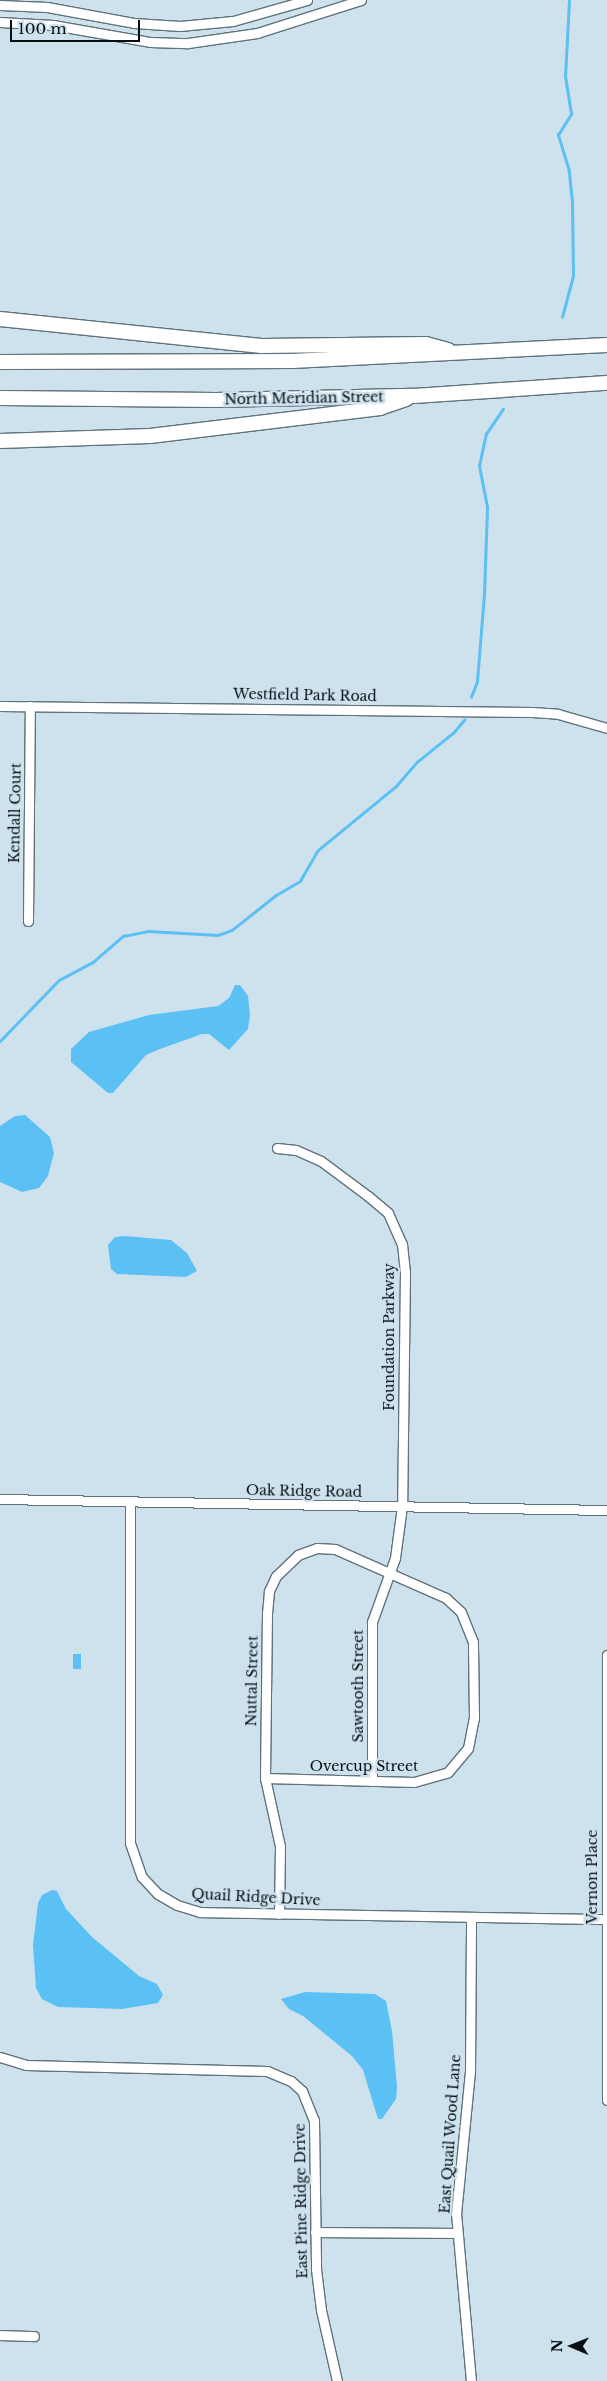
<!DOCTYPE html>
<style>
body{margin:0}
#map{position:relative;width:607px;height:2381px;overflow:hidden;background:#cee2ee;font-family:"Libre Baskerville",serif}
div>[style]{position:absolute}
.water>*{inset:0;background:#5bc0f3;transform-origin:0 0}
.stream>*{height:2.5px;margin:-1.25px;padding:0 1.25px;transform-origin:1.25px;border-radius:1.25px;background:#5bc0f3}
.roads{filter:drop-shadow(1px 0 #60727c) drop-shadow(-1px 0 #60727c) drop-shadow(0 1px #60727c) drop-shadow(0 -1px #60727c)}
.minor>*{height:9px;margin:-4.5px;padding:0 4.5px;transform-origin:4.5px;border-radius:4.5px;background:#fff}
.highway>*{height:14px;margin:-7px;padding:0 7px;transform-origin:7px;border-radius:7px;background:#fff}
span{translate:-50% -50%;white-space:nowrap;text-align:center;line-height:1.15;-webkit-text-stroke:5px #cee2ee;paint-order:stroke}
.street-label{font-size:14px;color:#070e12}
.north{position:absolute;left:547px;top:2321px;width:50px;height:50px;-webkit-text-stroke:4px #cee2ee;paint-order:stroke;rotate:271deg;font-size:14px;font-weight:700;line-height:20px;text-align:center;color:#070e12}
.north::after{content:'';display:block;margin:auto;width:18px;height:22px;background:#070e12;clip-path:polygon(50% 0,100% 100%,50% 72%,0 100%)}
.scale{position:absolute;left:10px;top:20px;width:130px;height:22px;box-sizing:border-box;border:2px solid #070e12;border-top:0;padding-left:6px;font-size:15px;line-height:18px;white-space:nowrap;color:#070e12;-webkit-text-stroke:4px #cee2ee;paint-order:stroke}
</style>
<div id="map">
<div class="water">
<i style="clip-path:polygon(235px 985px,240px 985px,248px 996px,250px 1015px,248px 1029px,229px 1050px,209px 1034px,202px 1034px,160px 1049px,146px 1055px,113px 1093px,108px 1093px,71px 1062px,71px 1049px,89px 1032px,149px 1015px,218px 1006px,229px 998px)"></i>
<i style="clip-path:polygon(25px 1115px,50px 1137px,54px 1153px,48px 1176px,39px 1188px,22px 1192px,0 1182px,0 1126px,15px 1116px)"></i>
<i style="clip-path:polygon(125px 1236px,171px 1240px,187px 1253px,197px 1271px,186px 1277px,117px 1274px,111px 1269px,108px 1245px,115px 1237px)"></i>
<i style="left:73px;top:1654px;width:8px;height:15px"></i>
<i style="clip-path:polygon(52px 1890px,57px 1891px,66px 1909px,92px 1937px,139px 1976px,157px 1984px,163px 1995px,158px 2003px,122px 2009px,58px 2007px,42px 1999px,36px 1988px,33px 1945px,38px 1903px,42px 1895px)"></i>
<i style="clip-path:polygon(305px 1992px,375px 1994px,386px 2001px,392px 2031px,397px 2087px,396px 2099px,382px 2119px,378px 2119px,363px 2070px,352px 2056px,303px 2016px,289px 2009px,281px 1999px)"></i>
</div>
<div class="stream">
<i style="left:562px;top:317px;width:42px;rotate:-75deg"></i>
<i style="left:573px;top:276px;width:74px;rotate:-90.8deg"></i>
<i style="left:572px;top:202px;width:31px;rotate:-96deg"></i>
<i style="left:569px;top:171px;width:38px;rotate:-107deg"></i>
<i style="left:558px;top:135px;width:25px;rotate:-58deg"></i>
<i style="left:571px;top:114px;width:37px;rotate:-99deg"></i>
<i style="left:565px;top:77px;width:77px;rotate:-87deg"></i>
<i style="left:471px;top:697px;width:17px;rotate:-69deg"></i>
<i style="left:477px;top:681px;width:87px;rotate:-85.4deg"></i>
<i style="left:484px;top:594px;width:87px;rotate:-88deg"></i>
<i style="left:487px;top:507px;width:42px;rotate:-101deg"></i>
<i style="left:479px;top:466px;width:33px;rotate:-78deg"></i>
<i style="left:486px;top:434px;width:30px;rotate:-56deg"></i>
<i style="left:0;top:1041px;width:85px;rotate:-46deg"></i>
<i style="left:59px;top:980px;width:38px;rotate:-28deg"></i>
<i style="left:93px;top:962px;width:40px;rotate:-41deg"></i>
<i style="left:123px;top:936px;width:25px;rotate:-11deg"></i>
<i style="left:148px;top:931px;width:70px;rotate:3.3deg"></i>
<i style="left:218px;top:935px;width:15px;rotate:-20deg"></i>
<i style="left:232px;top:930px;width:56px;rotate:-38.5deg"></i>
<i style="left:276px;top:895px;width:28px;rotate:-30deg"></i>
<i style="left:300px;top:881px;width:34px;rotate:-60deg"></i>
<i style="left:317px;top:851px;width:102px;rotate:-39.4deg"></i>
<i style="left:396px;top:786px;width:32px;rotate:-49deg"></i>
<i style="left:417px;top:762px;width:48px;rotate:-39deg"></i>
<i style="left:454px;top:732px;width:16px;rotate:-50deg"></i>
</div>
<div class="roads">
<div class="minor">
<i style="left:0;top:5px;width:47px;rotate:2.4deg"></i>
<i style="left:47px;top:7px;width:88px;rotate:10.4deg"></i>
<i style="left:134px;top:23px;width:46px;rotate:3.7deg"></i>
<i style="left:180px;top:26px;width:53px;rotate:-5.4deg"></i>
<i style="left:233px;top:21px;width:77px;rotate:-15.8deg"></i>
<i style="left:0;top:22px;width:53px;rotate:3.2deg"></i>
<i style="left:53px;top:25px;width:98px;rotate:9.9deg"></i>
<i style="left:150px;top:42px;width:38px;rotate:2deg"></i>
<i style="left:188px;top:43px;width:70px;rotate:-8.2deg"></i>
<i style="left:257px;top:33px;width:109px;rotate:-17.6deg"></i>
<i style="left:0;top:706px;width:532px;rotate:0.65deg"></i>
<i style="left:532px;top:712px;width:26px;rotate:4deg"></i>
<i style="left:558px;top:714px;width:51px;rotate:15.9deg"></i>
<i style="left:28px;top:921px;width:215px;rotate:-89.5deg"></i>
<i style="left:277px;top:1148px;width:19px;rotate:6deg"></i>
<i style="left:296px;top:1150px;width:27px;rotate:24deg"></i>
<i style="left:321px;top:1161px;width:59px;rotate:36.7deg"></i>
<i style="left:368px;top:1196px;width:26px;rotate:40deg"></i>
<i style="left:388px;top:1213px;width:34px;rotate:66deg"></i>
<i style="left:402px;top:1244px;width:28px;rotate:84deg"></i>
<i style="left:405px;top:1272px;width:234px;rotate:90.7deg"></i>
<i style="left:402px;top:1506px;width:52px;rotate:97.7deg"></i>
<i style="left:395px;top:1558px;width:68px;rotate:109.8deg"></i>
<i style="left:372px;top:1622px;width:159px;rotate:90deg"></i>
<i style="left:0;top:1499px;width:607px;rotate:1.04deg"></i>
<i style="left:130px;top:1502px;width:341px;rotate:90deg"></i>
<i style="left:130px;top:1843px;width:36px;rotate:71deg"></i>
<i style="left:142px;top:1877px;width:23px;rotate:47deg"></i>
<i style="left:158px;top:1894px;width:22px;rotate:30deg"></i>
<i style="left:177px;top:1905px;width:24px;rotate:17deg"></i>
<i style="left:200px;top:1912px;width:406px;rotate:1deg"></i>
<i style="left:607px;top:1655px;width:445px;rotate:90deg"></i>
<i style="left:265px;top:1778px;width:149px;rotate:1.5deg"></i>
<i style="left:414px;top:1782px;width:35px;rotate:-16deg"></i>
<i style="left:448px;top:1772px;width:31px;rotate:-50deg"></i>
<i style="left:468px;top:1748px;width:31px;rotate:-79deg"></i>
<i style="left:474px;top:1718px;width:76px;rotate:-90.8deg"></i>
<i style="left:473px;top:1642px;width:32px;rotate:-112deg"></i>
<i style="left:461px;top:1612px;width:21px;rotate:-137deg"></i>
<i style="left:446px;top:1598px;width:121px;rotate:-156.2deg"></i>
<i style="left:335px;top:1549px;width:18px;rotate:-177deg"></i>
<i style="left:317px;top:1548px;width:20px;rotate:160deg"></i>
<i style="left:298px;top:1555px;width:30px;rotate:136deg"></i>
<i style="left:276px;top:1576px;width:17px;rotate:115deg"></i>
<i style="left:269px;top:1591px;width:22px;rotate:95deg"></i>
<i style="left:267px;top:1613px;width:165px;rotate:90.7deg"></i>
<i style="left:265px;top:1778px;width:70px;rotate:77.6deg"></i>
<i style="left:280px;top:1846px;width:68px;rotate:90.8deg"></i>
<i style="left:0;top:2057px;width:27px;rotate:17deg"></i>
<i style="left:26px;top:2065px;width:241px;rotate:1.4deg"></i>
<i style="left:267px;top:2071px;width:26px;rotate:23deg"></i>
<i style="left:291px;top:2081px;width:15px;rotate:42deg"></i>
<i style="left:302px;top:2091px;width:31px;rotate:68deg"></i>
<i style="left:314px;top:2120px;width:149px;rotate:89.2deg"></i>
<i style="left:316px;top:2269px;width:41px;rotate:83deg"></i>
<i style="left:321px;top:2310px;width:73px;rotate:77.3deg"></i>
<i style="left:315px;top:2232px;width:142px;rotate:0.4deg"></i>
<i style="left:0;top:2335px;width:34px;rotate:2deg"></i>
<i style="left:471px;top:2381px;width:168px;rotate:-95.1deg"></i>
<i style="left:456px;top:2214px;width:145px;rotate:-84.4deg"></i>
<i style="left:470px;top:2070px;width:152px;rotate:-89.6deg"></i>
</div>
<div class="highway">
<i style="left:0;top:319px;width:263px;rotate:5.9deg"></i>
<i style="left:262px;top:346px;width:164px;rotate:-0.7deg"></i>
<i style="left:426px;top:344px;width:23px;rotate:15deg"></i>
<i style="left:0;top:362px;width:292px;rotate:-0.2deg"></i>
<i style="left:292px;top:361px;width:315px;rotate:-2.9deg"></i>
<i style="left:0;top:398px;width:216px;rotate:0.5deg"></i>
<i style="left:216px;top:400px;width:198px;rotate:-1.2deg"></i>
<i style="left:414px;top:396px;width:193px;rotate:-3.9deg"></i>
<i style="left:0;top:441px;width:150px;rotate:-1.9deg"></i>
<i style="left:150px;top:436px;width:232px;rotate:-6.9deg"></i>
<i style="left:380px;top:408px;width:28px;rotate:-19deg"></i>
</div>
</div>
<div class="street-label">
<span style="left:304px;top:398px;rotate:-1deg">North Meridian Street</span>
<span style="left:305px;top:695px;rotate:1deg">Westfield Park Road</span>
<span style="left:15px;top:813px;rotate:-89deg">Kendall Court</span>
<span style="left:389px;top:1337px;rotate:-90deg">Foundation Parkway</span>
<span style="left:304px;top:1491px;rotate:1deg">Oak Ridge Road</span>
<span style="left:252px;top:1681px;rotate:-89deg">Nuttal Street</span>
<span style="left:358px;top:1686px;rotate:-90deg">Sawtooth Street</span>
<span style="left:364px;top:1766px">Overcup Street</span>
<span style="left:592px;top:1877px;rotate:-90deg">Vernon Place</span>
<span style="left:256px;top:1897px;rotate:3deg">Quail Ridge Drive</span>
<span style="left:450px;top:2134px;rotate:-86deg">East Quail Wood Lane</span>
<span style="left:301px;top:2201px;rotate:-91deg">East Pine Ridge Drive</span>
</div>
<div class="north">N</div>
<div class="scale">100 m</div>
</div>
